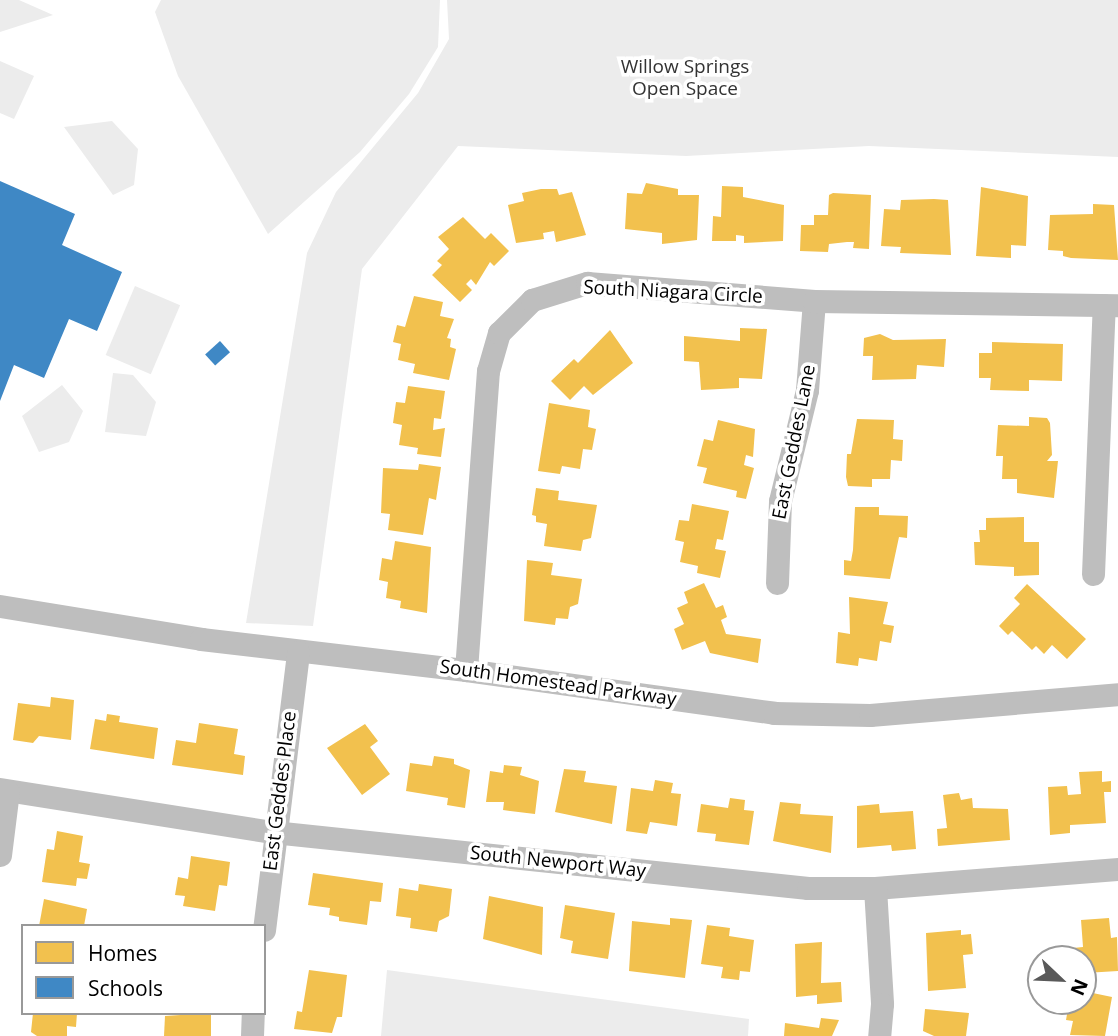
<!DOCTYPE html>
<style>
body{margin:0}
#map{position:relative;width:1118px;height:1036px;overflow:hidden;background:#fff;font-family:"Open Sans",sans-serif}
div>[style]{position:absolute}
.green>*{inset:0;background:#ececec;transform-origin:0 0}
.homes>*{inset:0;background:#f2c14e}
.schools>*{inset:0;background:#3f88c5;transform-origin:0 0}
.minor>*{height:23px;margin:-11.5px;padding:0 11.5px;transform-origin:11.5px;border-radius:11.5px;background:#bebebe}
span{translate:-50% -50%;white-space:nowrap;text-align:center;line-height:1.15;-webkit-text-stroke:7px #fff;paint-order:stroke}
.park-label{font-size:19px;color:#333}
.street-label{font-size:19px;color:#000}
.legend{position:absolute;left:21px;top:924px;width:245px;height:91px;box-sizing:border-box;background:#fff;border:2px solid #999;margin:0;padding:9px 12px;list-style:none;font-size:21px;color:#000}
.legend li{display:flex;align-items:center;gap:14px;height:35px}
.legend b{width:35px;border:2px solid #999}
.north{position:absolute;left:1027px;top:945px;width:70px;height:70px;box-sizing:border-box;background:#fff;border:2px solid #999;border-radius:50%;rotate:113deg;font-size:19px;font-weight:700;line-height:28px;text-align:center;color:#000}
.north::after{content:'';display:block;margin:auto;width:24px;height:32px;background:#595959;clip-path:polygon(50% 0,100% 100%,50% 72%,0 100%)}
</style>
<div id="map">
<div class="green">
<i style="clip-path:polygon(0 0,19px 0,53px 15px,0 32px)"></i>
<i style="clip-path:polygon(161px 0,440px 0,438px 47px,409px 94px,360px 152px,268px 234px,178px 76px,155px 12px)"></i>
<i style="clip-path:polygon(447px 0,1118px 0,1118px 157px,869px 146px,686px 156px,458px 146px,362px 269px,313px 626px,246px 623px,307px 253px,336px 192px,418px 93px,449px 39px)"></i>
<i style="clip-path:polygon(0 61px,34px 76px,14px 119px,0 113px)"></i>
<i style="clip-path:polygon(112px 121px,138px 149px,134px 185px,113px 195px,64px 127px)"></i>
<i style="left:135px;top:286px;width:49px;height:75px;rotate:23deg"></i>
<i style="clip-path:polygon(113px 373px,133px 375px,156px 402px,146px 436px,105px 432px)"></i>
<i style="clip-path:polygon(62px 385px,83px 411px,69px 442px,39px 452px,22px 416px)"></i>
<i style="clip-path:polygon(387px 970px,749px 1019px,748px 1036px,381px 1036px)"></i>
</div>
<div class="homes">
<i style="clip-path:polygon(646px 183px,678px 189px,678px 195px,699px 195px,697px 240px,662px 244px,662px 233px,625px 229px,627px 193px,642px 194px)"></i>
<i style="clip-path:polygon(722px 186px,743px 187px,743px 197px,784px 205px,783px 241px,744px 243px,744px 236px,736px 235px,736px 241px,712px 241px,713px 216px,721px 217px)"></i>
<i style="clip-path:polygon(981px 187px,1028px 196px,1026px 246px,1011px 245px,1011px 258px,976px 256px)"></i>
<i style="clip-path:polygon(541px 189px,557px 189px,559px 195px,572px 192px,586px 235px,556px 242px,554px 231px,543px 233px,544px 239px,516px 243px,508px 205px,524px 201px,522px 193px)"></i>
<i style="clip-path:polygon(833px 193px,871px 195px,869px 249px,853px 248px,854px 242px,847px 242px,829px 244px,828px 252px,800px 251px,801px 225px,814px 225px,814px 215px,828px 215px,829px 195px)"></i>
<i style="clip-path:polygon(934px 199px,948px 200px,951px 255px,900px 253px,901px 247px,881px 246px,884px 209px,900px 210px,901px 200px)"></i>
<i style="clip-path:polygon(1093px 204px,1114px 205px,1118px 260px,1071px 258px,1063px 256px,1063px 251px,1048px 250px,1050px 215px,1093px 214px)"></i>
<i style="clip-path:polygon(463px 217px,485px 239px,491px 233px,509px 251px,494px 266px,490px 262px,476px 285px,471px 279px,466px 284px,472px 290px,460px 302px,432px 275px,442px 265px,437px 261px,449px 249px,438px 237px)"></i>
<i style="clip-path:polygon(414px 296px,443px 302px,440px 316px,454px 319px,447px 338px,451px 339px,450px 347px,456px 349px,449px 380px,413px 373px,415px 364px,398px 360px,401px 344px,393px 342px,397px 325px,405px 327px)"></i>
<i style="clip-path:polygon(740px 328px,767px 329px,762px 379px,739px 378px,739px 388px,701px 390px,699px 362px,684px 361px,684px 336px,740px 341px)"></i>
<i style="clip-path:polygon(610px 330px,633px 363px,593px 395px,584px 386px,570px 400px,551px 381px,574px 359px,578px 363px)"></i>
<i style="clip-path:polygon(880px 334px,893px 340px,946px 339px,944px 367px,917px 365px,916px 379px,872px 380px,873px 356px,863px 356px,864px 338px)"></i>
<i style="clip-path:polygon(992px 342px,1063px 344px,1062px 381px,1029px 380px,1029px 391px,990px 390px,991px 378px,979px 378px,979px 353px,992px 353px)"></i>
<i style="clip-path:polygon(408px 386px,445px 391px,441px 419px,434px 418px,433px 430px,445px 428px,441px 457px,417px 454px,418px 448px,399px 445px,402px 425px,393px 423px,396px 402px,405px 403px)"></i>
<i style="clip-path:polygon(549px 403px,590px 410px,588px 427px,596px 429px,592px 450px,583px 449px,580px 469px,562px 466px,560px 474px,538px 471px)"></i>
<i style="clip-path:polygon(1029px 417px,1047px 418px,1050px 423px,1052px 455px,1047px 461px,1058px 461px,1054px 498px,1017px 493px,1017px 479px,1002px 479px,1003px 456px,996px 456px,998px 425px,1029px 426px)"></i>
<i style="clip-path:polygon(857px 419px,894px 420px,893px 439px,903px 440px,902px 461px,891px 460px,890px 479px,872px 479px,872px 487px,848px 486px,846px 477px,847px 454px,851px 454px)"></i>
<i style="clip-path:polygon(718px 420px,755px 429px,753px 457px,746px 455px,744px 465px,754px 468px,746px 499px,736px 497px,737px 491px,703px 483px,707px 468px,697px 466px,704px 439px,713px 441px)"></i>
<i style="clip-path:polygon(419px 464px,441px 467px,436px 500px,429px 498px,423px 535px,388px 530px,390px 514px,381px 513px,383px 468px,418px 470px)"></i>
<i style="clip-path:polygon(536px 488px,559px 491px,558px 500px,597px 505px,591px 538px,583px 540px,581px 551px,544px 546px,547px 524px,536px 522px,536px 516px,532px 515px)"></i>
<i style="clip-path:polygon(692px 504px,729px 511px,723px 540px,717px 539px,715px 549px,726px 551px,720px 578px,697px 573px,698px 566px,680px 562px,684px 542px,675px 540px,679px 520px,689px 521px)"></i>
<i style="clip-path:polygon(855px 507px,879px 507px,879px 515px,908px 516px,907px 538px,899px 537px,890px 579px,844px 575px,844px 560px,851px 561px,853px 550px)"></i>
<i style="clip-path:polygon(1024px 517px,1024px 542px,1039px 542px,1039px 575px,1014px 576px,1014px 567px,975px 565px,974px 542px,980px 542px,979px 530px,986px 530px,986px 518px)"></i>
<i style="clip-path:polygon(395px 541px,431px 547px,427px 613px,400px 608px,401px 601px,386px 598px,388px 582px,379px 580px,382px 558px,392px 560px)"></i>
<i style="clip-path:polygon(527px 560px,553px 563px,551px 575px,582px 579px,578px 604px,570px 607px,568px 619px,556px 618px,555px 625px,524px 621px)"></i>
<i style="clip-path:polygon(704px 583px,716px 608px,723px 605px,727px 617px,721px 620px,726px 634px,761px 639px,758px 663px,710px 653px,705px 641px,682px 650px,674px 629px,684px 624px,677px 608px,688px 603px,684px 592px)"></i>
<i style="clip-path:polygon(1027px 584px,1086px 639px,1067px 659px,1052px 645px,1044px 654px,1036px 646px,1032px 650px,1012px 631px,1008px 635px,999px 626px,1020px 604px,1014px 598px)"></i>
<i style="clip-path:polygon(849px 597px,888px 602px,883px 624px,894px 626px,891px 643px,880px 641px,877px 661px,859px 658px,858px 666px,836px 663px,838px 632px,850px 634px)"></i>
<i style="clip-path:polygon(51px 697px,74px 700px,71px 740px,39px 736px,33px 743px,13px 740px,18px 703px,50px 707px)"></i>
<i style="clip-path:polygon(107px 714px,120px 716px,119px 722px,158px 728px,154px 759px,90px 749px,95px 719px,106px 721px)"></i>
<i style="clip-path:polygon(199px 723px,238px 729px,234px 754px,245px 756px,243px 775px,172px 765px,176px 740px,196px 743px)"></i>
<i style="clip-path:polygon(365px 724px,378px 741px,370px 747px,390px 774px,362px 795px,327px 748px)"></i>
<i style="clip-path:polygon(434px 756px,454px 759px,454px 764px,470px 770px,465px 808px,447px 805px,448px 798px,406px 791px,410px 763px,432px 766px)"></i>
<i style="clip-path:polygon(504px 765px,522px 767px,520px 775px,539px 781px,535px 814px,503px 810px,504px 802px,486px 802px,490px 771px,503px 773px)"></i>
<i style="clip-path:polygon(564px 769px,586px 771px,584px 782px,617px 786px,612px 824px,555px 812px)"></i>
<i style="clip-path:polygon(1102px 771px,1102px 782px,1111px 781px,1111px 792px,1104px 792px,1106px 823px,1070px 825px,1070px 833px,1050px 835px,1048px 787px,1067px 786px,1068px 795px,1081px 794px,1079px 772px)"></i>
<i style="clip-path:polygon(655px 780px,673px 783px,671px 793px,681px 794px,677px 826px,650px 822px,647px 834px,626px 831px,631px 788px,653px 791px)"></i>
<i style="clip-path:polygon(959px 793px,961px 800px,972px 798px,973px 808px,1008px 809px,1010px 840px,938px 846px,937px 829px,947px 828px,943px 795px)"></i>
<i style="clip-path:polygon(730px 798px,745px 800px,744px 810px,754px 811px,749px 845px,715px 841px,716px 834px,697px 832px,701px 804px,728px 808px)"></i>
<i style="clip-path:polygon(780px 802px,801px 804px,800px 814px,833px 816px,831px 853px,773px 841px)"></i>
<i style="clip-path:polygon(879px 804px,880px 813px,913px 811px,916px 849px,892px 851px,891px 845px,857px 848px,857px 806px)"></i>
<i style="clip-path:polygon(57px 831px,83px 836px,79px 862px,90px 864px,87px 879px,77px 878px,76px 886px,42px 882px,47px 849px,54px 850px)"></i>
<i style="clip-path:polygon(191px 856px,230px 862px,227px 886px,219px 885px,215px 911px,183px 906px,185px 896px,175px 895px,178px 877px,188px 879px)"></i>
<i style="clip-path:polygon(313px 873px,383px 883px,381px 902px,370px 901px,367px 925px,339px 921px,339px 917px,329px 915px,330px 908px,308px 905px)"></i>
<i style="clip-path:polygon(419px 884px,452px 889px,449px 916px,439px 921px,437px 932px,410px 928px,411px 918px,396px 916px,399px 888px,418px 891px)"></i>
<i style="clip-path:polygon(489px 896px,543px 907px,542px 955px,483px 939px)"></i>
<i style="clip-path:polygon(44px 899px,87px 909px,84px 926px,39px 926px)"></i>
<i style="clip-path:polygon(565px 905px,615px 913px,608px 959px,571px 953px,573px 941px,560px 938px)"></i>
<i style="clip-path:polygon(670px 918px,692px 920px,685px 978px,629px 971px,632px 921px,670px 925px)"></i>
<i style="clip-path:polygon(1109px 918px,1111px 938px,1117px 937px,1118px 971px,1085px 973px,1083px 959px,1074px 959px,1073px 948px,1083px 947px,1081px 920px)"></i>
<i style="clip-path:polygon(707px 925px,730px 928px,729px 936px,754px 940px,750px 972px,740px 971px,739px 980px,721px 978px,723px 967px,701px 964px)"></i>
<i style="clip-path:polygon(961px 930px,961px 935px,971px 934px,973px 954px,963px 955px,966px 988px,928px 991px,926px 933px)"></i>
<i style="clip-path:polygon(822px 942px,821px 983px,841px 982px,842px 1002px,817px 1004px,817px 995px,796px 997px,795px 944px)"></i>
<i style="clip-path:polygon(309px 970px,347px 975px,342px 1017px,337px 1017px,332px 1033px,294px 1029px,297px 1011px,302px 1012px)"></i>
<i style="clip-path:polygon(1083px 991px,1112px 997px,1105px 1036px,1070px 1035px,1073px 1021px,1066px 1020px,1069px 1003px,1083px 1001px)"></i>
<i style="clip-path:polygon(925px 1009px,969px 1013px,966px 1036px,934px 1036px,923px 1031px)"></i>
<i style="clip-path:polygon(33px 1013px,77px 1013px,76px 1027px,67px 1026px,67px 1036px,37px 1036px,31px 1032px)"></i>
<i style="clip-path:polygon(211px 1013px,211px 1036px,164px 1036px,165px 1016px)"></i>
<i style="clip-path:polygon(821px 1018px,839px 1020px,832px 1036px,784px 1036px,785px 1023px,819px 1028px)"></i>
</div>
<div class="schools">
<i style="clip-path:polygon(0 181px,75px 214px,62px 245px,122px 272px,97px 331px,69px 319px,44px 378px,14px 365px,0 401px)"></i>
<i style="left:220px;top:341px;width:15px;height:20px;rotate:48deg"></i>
</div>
<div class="minor">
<i style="left:1093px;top:574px;width:269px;rotate:-87.7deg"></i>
<i style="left:777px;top:583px;width:82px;rotate:-87.9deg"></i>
<i style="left:780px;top:501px;width:114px;rotate:-76.3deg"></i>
<i style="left:807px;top:390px;width:89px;rotate:-85.5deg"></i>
<i style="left:0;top:606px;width:204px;rotate:9.3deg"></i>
<i style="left:201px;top:639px;width:267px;rotate:6.7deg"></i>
<i style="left:466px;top:670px;width:311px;rotate:7.9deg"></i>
<i style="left:774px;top:713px;width:96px;rotate:1.2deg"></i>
<i style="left:870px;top:715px;width:249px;rotate:-4.8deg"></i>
<i style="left:466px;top:670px;width:300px;rotate:-85.8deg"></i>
<i style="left:488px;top:371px;width:40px;rotate:-74deg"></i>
<i style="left:499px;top:333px;width:47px;rotate:-45deg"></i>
<i style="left:532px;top:300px;width:58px;rotate:-17.2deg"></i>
<i style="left:587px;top:283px;width:228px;rotate:4.5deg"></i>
<i style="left:814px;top:301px;width:304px;rotate:0.8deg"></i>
<i style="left:0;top:789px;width:276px;rotate:9deg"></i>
<i style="left:273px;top:832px;width:538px;rotate:5.98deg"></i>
<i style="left:808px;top:888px;width:67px"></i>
<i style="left:875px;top:888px;width:244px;rotate:-4.5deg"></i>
<i style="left:0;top:855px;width:64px;rotate:-82.9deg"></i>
<i style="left:875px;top:888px;width:116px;rotate:86.5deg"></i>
<i style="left:882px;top:1004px;width:32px;rotate:95deg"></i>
<i style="left:264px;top:930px;width:280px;rotate:-83deg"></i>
<i style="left:252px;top:1036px;width:23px;rotate:-88deg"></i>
</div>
<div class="park-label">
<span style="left:685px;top:78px">Willow Springs<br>Open Space</span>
</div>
<div class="street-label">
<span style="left:673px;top:292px;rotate:3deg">South Niagara Circle</span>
<span style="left:794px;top:442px;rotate:-79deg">East Geddes Lane</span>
<span style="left:558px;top:683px;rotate:8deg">South Homestead Parkway</span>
<span style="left:280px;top:791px;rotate:-83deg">East Geddes Place</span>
<span style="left:558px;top:862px;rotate:6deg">South Newport Way</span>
</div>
<ul class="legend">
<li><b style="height:19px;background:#f2c14e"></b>Homes</li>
<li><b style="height:19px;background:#3f88c5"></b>Schools</li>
</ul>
<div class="north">N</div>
</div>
